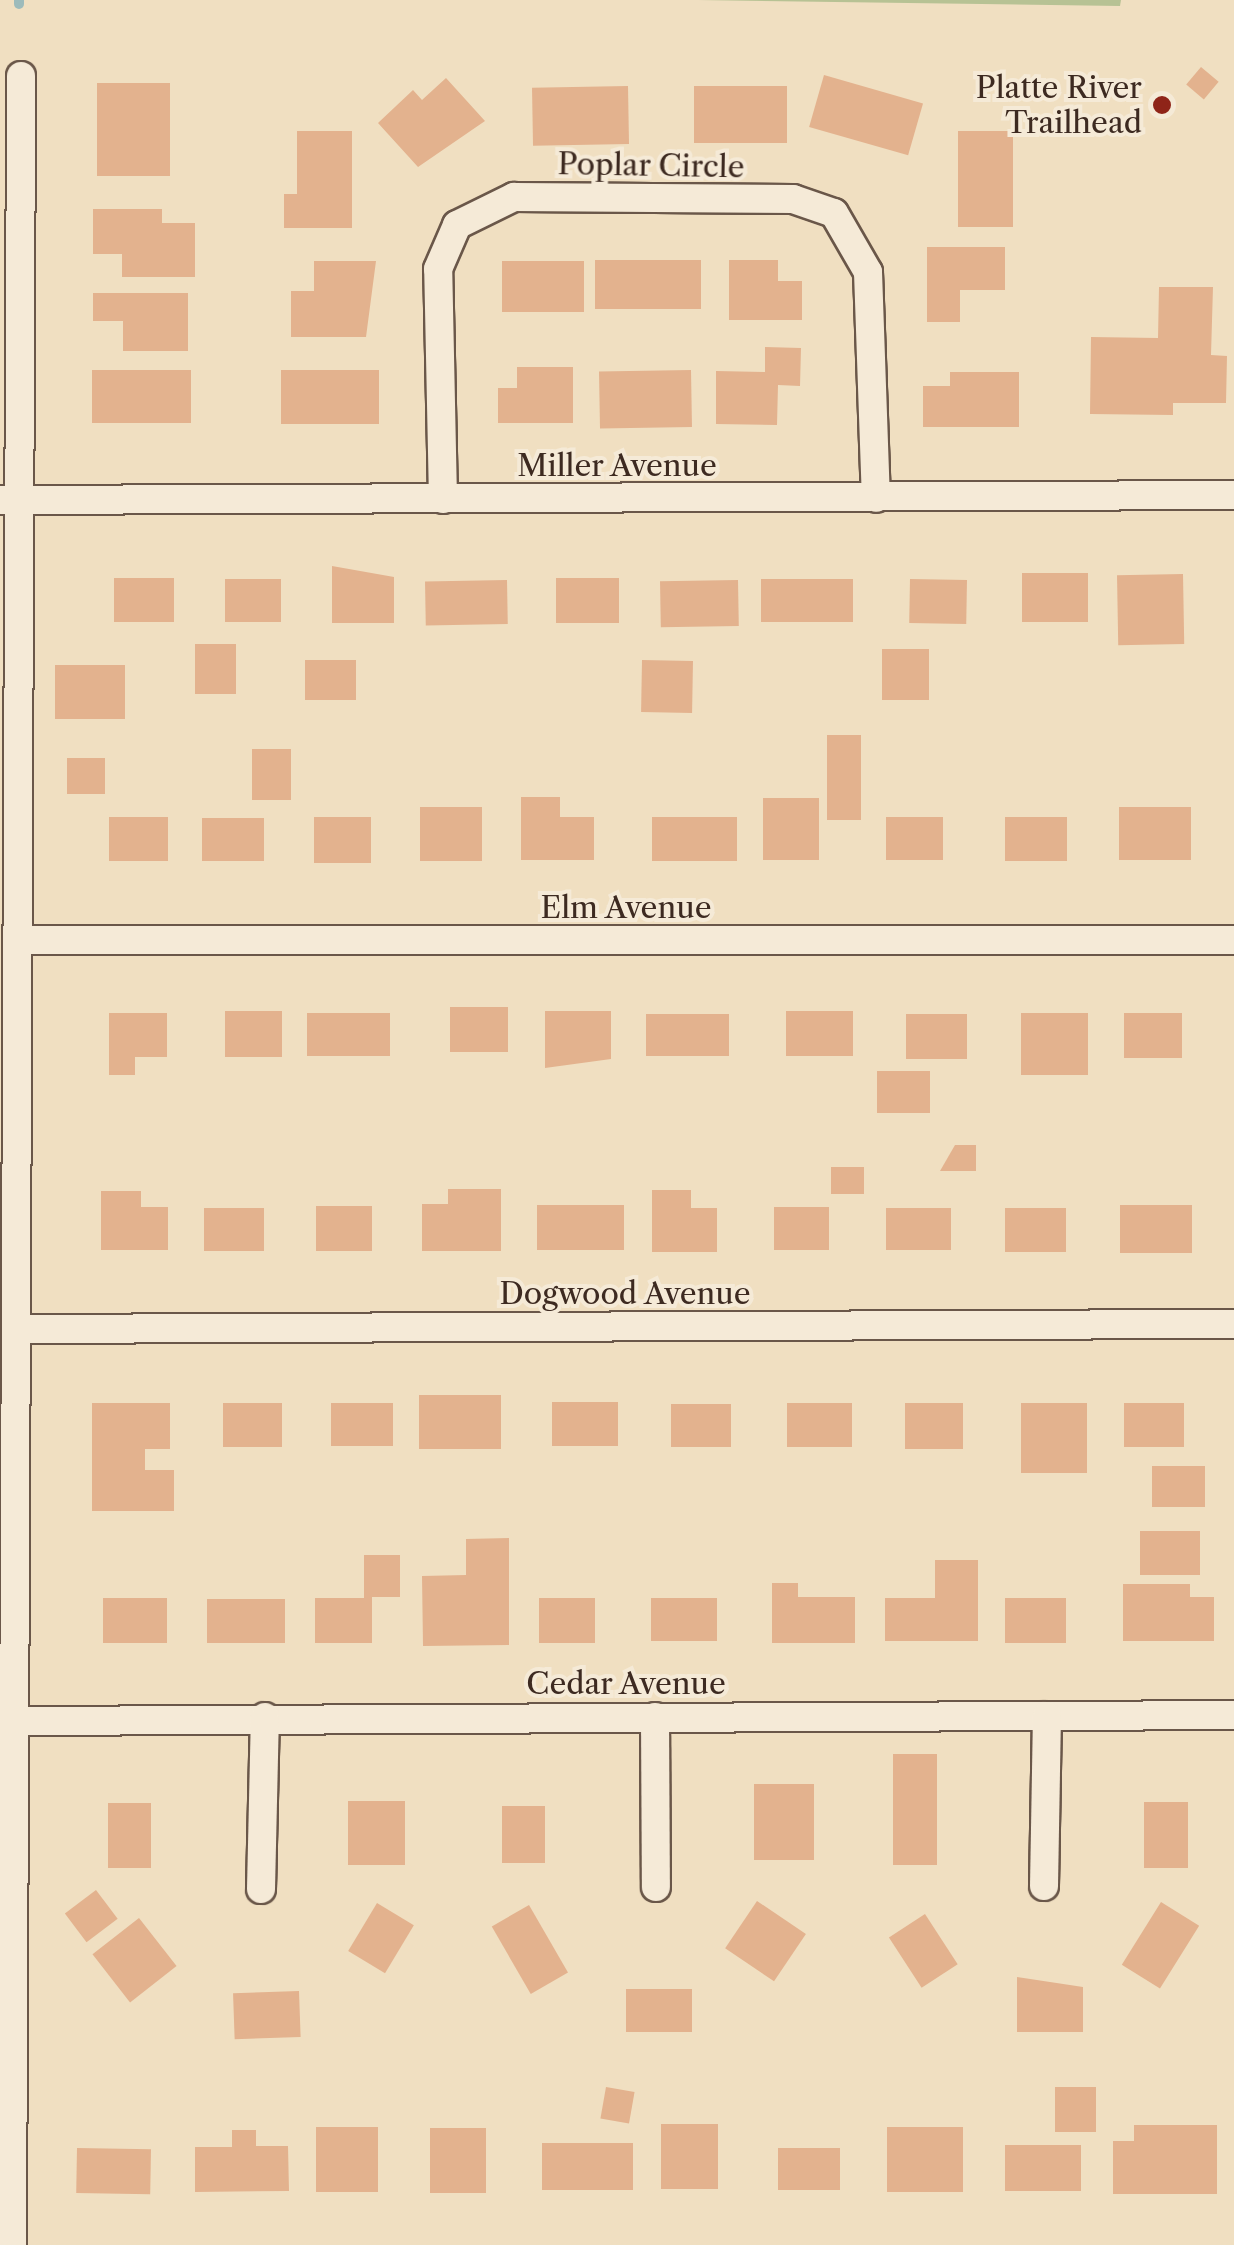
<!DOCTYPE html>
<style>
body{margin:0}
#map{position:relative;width:1234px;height:2245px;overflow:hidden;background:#f0dfc1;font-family:"Libre Caslon Text",serif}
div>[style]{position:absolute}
.green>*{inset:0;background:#b7c294}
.stream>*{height:10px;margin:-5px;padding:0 5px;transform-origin:5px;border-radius:5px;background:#9dbbbb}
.building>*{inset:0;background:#e3b28e;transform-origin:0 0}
.roads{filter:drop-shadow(2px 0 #6a5749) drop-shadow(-2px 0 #6a5749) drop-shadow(0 2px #6a5749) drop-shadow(0 -2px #6a5749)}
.street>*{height:28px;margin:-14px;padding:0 14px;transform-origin:14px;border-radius:14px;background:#f5ead7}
.dots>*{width:28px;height:28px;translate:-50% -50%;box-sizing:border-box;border:5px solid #f5ead7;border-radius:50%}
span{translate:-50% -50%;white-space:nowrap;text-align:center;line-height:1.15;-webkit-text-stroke:8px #f5ead7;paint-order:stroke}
.poi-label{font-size:30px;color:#3d2a21}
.right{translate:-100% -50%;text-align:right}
.street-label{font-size:30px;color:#3d2a21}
</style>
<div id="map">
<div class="green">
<i style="clip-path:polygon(698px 0,1121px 0,1120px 6px)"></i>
</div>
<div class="stream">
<i style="left:19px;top:4px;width:4px;rotate:-90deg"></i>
</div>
<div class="building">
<i style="left:1201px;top:67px;width:23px;height:23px;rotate:40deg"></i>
<i style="left:824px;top:75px;width:103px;height:54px;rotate:16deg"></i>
<i style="clip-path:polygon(446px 78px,485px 121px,418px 167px,378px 123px,413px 90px,422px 100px)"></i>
<i style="left:97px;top:83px;width:73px;height:93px"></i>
<i style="left:628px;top:86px;width:58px;height:96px;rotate:89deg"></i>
<i style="left:694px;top:86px;width:93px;height:57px"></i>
<i style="clip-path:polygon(297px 131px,352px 131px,352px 228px,284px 228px,284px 194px,297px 194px)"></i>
<i style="left:958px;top:131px;width:55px;height:96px"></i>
<i style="clip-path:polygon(93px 209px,162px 209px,162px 223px,195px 223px,195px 277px,122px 277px,122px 254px,93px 254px)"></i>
<i style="clip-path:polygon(927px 247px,1005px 247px,1005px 290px,960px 290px,960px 322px,927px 322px)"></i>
<i style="left:595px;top:260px;width:106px;height:49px"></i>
<i style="clip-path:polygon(729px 260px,778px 260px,778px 281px,802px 281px,802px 320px,729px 320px)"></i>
<i style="clip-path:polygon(314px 261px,376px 261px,366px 337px,291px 337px,291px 291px,314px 291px)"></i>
<i style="left:502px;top:261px;width:82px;height:51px"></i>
<i style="clip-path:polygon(1159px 287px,1213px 287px,1211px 355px,1227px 356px,1226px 403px,1173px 403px,1173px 415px,1090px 414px,1091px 337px,1158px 338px)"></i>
<i style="clip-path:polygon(93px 293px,188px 293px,188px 351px,123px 351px,123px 321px,93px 321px)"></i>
<i style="clip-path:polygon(765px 347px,801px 348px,800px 386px,778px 385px,777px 425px,716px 424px,716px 371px,765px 372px)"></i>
<i style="clip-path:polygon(517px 367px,573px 367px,573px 423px,498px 423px,498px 388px,517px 388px)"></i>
<i style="left:92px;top:370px;width:99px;height:53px"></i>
<i style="left:281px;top:370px;width:98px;height:54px"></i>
<i style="left:691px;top:370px;width:57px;height:92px;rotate:89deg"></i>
<i style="clip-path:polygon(950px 372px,1019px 372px,1019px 427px,923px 427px,923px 386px,950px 386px)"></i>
<i style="clip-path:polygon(332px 566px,394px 577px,394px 623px,332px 623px)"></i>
<i style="left:1022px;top:573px;width:66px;height:49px"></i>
<i style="left:1183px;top:574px;width:70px;height:66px;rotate:89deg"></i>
<i style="left:114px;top:578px;width:60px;height:44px"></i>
<i style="left:556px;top:578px;width:63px;height:45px"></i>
<i style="left:225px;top:579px;width:56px;height:43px"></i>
<i style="left:761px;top:579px;width:92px;height:43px"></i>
<i style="left:910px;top:579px;width:57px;height:44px;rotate:1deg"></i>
<i style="left:507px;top:580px;width:44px;height:82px;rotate:89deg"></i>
<i style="left:738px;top:580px;width:46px;height:78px;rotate:89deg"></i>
<i style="left:195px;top:644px;width:41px;height:50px"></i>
<i style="left:882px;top:649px;width:47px;height:51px"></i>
<i style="left:305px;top:660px;width:51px;height:40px"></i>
<i style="left:642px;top:660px;width:51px;height:52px;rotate:1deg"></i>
<i style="left:55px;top:665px;width:70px;height:54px"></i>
<i style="left:861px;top:735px;width:85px;height:34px;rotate:90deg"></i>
<i style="left:252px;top:749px;width:39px;height:51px"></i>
<i style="left:67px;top:758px;width:38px;height:36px"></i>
<i style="clip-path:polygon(521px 797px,560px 797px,560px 817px,594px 817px,594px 860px,521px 860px)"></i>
<i style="left:763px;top:798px;width:56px;height:62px"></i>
<i style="left:420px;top:807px;width:62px;height:54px"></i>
<i style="left:1119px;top:807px;width:72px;height:53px"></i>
<i style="left:109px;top:817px;width:59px;height:44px"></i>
<i style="left:314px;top:817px;width:57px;height:46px"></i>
<i style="left:652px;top:817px;width:85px;height:44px"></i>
<i style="left:886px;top:817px;width:57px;height:43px"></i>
<i style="left:1005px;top:817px;width:62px;height:44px"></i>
<i style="left:202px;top:818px;width:62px;height:43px"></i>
<i style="left:450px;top:1007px;width:58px;height:45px"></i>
<i style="left:225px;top:1011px;width:57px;height:46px"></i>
<i style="clip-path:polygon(545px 1011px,611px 1011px,611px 1059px,545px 1068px)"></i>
<i style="left:786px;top:1011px;width:67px;height:45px"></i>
<i style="clip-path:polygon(109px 1013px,167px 1013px,167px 1057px,135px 1057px,135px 1075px,109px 1075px)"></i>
<i style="left:307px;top:1013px;width:83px;height:43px"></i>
<i style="left:1021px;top:1013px;width:67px;height:62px"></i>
<i style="left:1124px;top:1013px;width:58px;height:45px"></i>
<i style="left:646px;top:1014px;width:83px;height:42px"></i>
<i style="left:906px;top:1014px;width:61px;height:45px"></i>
<i style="left:877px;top:1071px;width:53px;height:42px"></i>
<i style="clip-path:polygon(955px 1145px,976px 1145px,976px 1171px,940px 1171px)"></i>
<i style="left:831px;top:1167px;width:33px;height:27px"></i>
<i style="clip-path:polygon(448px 1189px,501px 1189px,501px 1251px,422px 1251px,422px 1204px,448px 1204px)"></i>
<i style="clip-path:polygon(652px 1190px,691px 1190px,691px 1208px,717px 1208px,717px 1252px,652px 1252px)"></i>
<i style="clip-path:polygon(101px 1191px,141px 1191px,141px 1207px,168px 1207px,168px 1250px,101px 1250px)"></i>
<i style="left:537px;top:1205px;width:87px;height:45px"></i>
<i style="left:1120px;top:1205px;width:72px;height:48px"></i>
<i style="left:316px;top:1206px;width:56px;height:45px"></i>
<i style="left:774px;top:1207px;width:55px;height:43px"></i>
<i style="left:204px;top:1208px;width:60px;height:43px"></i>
<i style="left:886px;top:1208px;width:65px;height:42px"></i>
<i style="left:1005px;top:1208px;width:61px;height:44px"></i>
<i style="left:419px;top:1395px;width:82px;height:54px"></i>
<i style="left:552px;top:1402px;width:66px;height:44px"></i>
<i style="clip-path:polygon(92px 1403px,170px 1403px,170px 1449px,145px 1449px,145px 1470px,174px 1470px,174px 1511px,92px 1511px)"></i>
<i style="left:223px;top:1403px;width:59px;height:44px"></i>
<i style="left:331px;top:1403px;width:62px;height:43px"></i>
<i style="left:787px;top:1403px;width:65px;height:44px"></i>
<i style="left:905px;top:1403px;width:58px;height:46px"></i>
<i style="left:1021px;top:1403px;width:66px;height:70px"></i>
<i style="left:1124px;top:1403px;width:60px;height:44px"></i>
<i style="left:671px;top:1404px;width:60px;height:43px"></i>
<i style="left:1152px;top:1466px;width:53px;height:41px"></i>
<i style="left:1140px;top:1531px;width:60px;height:44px"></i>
<i style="clip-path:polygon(509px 1538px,509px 1645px,423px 1646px,422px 1576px,466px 1575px,466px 1539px)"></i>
<i style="clip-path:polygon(364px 1555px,400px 1555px,400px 1597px,372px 1597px,372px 1643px,315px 1643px,315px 1598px,364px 1598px)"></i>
<i style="clip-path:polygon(935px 1560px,978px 1560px,978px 1641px,885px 1641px,885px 1598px,935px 1598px)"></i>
<i style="clip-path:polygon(772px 1583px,798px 1583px,798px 1597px,855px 1597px,855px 1643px,772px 1643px)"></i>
<i style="clip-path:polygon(1123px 1584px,1190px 1584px,1190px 1597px,1214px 1597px,1214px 1641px,1123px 1641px)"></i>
<i style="left:103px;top:1598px;width:64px;height:45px"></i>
<i style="left:539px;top:1598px;width:56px;height:45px"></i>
<i style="left:651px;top:1598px;width:66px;height:43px"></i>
<i style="left:1005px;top:1598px;width:61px;height:45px"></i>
<i style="left:207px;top:1599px;width:78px;height:44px"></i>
<i style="left:893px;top:1754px;width:44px;height:111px"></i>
<i style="left:754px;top:1784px;width:60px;height:76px"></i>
<i style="left:348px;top:1801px;width:57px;height:64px"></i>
<i style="left:1144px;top:1802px;width:44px;height:66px"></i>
<i style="left:108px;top:1803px;width:43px;height:65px"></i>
<i style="left:502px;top:1806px;width:43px;height:57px"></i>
<i style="left:96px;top:1890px;width:36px;height:39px;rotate:53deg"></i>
<i style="left:757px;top:1901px;width:59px;height:57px;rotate:34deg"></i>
<i style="left:1161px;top:1902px;width:45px;height:74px;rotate:32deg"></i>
<i style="left:377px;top:1903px;width:43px;height:56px;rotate:31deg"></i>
<i style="left:529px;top:1905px;width:78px;height:43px;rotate:60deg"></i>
<i style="left:925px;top:1914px;width:60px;height:43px;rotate:57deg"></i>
<i style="left:139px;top:1918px;width:61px;height:59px;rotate:52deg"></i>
<i style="clip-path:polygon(1017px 1977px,1083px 1987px,1083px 2032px,1017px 2032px)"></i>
<i style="left:626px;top:1989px;width:66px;height:43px"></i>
<i style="left:299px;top:1991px;width:46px;height:66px;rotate:88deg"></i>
<i style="left:606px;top:2087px;width:29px;height:32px;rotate:10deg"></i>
<i style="left:1055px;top:2087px;width:41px;height:45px"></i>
<i style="left:661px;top:2124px;width:57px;height:65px"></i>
<i style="clip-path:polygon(1134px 2125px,1217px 2125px,1217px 2194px,1113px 2194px,1113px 2141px,1134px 2141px)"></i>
<i style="left:316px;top:2127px;width:62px;height:65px"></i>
<i style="left:887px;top:2127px;width:76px;height:65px"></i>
<i style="left:430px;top:2128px;width:56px;height:65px"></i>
<i style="clip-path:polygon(232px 2130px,256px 2130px,256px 2146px,288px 2146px,289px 2191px,195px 2192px,195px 2147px,232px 2147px)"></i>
<i style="left:542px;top:2143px;width:91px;height:47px"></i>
<i style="left:1005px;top:2145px;width:76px;height:46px"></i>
<i style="left:77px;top:2148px;width:74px;height:45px;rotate:1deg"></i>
<i style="left:778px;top:2148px;width:62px;height:42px"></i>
</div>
<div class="roads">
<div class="street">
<i style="left:443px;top:499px;width:230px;rotate:-91.2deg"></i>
<i style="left:438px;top:269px;width:48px;rotate:-66.6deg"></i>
<i style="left:457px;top:225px;width:64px;rotate:-26.2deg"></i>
<i style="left:514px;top:197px;width:279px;rotate:0.4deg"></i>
<i style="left:793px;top:199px;width:43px;rotate:18.9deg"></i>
<i style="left:834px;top:213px;width:68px;rotate:60deg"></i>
<i style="left:868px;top:272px;width:226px;rotate:88deg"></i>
<i style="left:0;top:500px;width:1234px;rotate:-0.23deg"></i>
<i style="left:17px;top:940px;width:1217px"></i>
<i style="left:17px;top:1329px;width:1217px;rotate:-0.24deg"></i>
<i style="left:655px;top:1717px;width:170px;rotate:89.7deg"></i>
<i style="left:19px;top:1721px;width:1215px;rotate:-0.28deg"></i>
<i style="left:1044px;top:1886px;width:170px;rotate:-89deg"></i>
<i style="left:261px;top:1889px;width:172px;rotate:-88.7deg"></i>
<i style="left:12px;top:2245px;width:2169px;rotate:-89.76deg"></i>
</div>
</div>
<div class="dots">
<i style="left:1162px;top:105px;background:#8f2418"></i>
</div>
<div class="poi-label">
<span class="right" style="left:1142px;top:105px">Platte River<br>Trailhead</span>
</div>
<div class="street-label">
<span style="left:651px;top:166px;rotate:1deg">Poplar Circle</span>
<span style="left:617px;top:466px">Miller Avenue</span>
<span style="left:626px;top:908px">Elm Avenue</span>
<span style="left:625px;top:1294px">Dogwood Avenue</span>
<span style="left:626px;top:1684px">Cedar Avenue</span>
</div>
</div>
